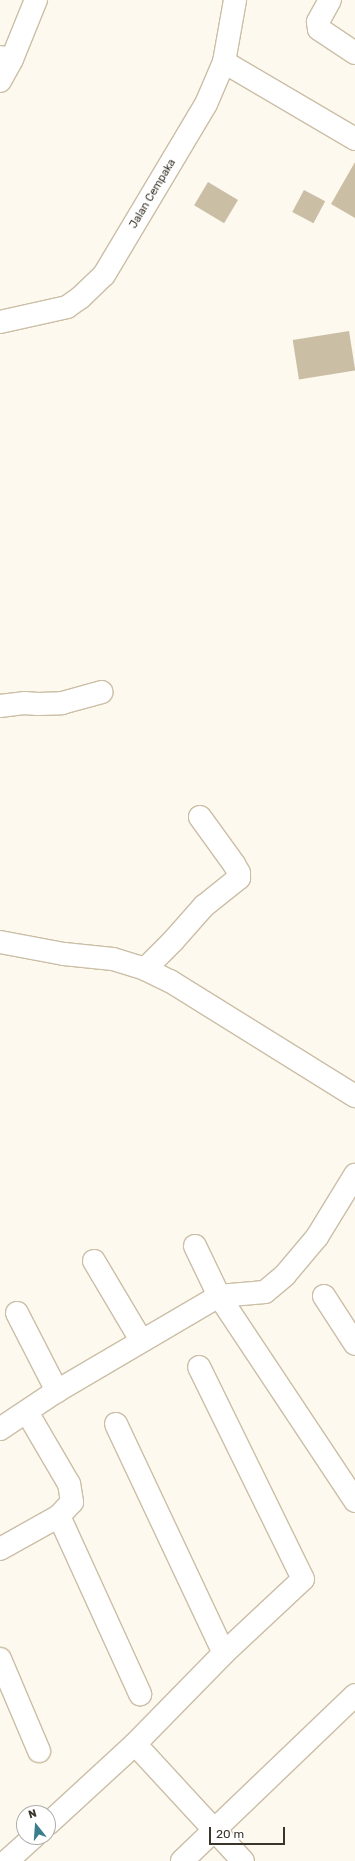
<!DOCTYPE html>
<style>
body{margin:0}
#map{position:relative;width:355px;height:1861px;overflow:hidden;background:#fef9ef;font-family:Rubik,sans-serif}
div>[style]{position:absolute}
.building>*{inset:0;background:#cabea5;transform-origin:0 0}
.roads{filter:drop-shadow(1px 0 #cbbea6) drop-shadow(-1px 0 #cbbea6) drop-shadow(0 1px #cbbea6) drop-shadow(0 -1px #cbbea6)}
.minor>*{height:22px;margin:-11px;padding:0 11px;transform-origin:11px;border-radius:11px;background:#fff}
span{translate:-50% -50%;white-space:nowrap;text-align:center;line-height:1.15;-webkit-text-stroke:4px #fff;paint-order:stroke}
.street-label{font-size:11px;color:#3a352b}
.north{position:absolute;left:16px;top:1805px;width:40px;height:40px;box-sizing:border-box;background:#fff;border:1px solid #b0aeaa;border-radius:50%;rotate:343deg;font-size:11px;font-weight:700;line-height:16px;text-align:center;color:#3a352b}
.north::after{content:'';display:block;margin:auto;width:14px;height:18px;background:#397e8b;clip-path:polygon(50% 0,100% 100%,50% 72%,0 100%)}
.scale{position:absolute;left:209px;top:1827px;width:76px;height:18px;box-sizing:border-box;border:2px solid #3a352b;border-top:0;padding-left:5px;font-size:12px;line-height:14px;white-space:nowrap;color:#3a352b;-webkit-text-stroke:3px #fff;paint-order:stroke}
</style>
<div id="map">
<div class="building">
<i style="clip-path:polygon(355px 162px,355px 218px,331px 204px)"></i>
<i style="left:208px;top:182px;width:35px;height:27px;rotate:31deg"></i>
<i style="left:304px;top:190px;width:24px;height:25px;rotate:28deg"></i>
<i style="left:349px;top:331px;width:40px;height:57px;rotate:81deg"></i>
</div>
<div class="roads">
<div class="minor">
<i style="left:330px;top:0;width:25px;rotate:119deg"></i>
<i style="left:318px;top:22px;width:7px;rotate:82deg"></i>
<i style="left:319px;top:29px;width:43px;rotate:33.7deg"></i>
<i style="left:0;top:57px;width:12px;rotate:9deg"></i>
<i style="left:12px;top:59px;width:64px;rotate:-67.9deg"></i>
<i style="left:224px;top:62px;width:152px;rotate:30.4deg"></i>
<i style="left:0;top:81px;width:25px;rotate:-61deg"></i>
<i style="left:0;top:322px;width:69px;rotate:-12.6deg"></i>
<i style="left:67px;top:307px;width:16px;rotate:-35deg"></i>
<i style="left:80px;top:298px;width:33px;rotate:-44deg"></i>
<i style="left:104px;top:275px;width:199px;rotate:-59.2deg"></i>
<i style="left:206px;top:104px;width:46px;rotate:-66.8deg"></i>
<i style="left:224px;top:62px;width:63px;rotate:-79.9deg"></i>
<i style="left:0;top:706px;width:24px;rotate:-7deg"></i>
<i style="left:24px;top:703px;width:14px;rotate:4deg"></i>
<i style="left:38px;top:704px;width:24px;rotate:-2deg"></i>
<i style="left:62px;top:703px;width:41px;rotate:-15.4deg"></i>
<i style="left:0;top:942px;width:65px;rotate:10.6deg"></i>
<i style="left:64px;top:954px;width:49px;rotate:5.8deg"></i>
<i style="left:113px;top:959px;width:34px;rotate:17deg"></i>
<i style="left:145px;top:969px;width:28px;rotate:26deg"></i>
<i style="left:170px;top:981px;width:218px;rotate:31.9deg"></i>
<i style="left:145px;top:969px;width:40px;rotate:-45deg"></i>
<i style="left:173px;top:941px;width:47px;rotate:-48.5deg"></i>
<i style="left:204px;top:906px;width:45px;rotate:-38.7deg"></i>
<i style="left:239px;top:878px;width:5px;rotate:-90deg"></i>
<i style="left:239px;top:873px;width:10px;rotate:-119deg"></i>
<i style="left:234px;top:864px;width:58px;rotate:-125.9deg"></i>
<i style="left:195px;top:1246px;width:55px;rotate:64.4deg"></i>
<i style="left:219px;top:1296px;width:246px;rotate:56.4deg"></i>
<i style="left:94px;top:1261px;width:92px;rotate:59.3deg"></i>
<i style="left:324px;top:1296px;width:57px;rotate:57.1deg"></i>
<i style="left:17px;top:1313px;width:88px;rotate:62.9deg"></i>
<i style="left:116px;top:1424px;width:253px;rotate:64.8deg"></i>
<i style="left:0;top:1429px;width:69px;rotate:-33.7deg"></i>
<i style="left:57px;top:1391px;width:188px;rotate:-30.4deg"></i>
<i style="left:219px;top:1296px;width:46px;rotate:-5deg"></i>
<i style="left:265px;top:1292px;width:26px;rotate:-40deg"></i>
<i style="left:285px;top:1275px;width:50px;rotate:-49.9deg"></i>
<i style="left:317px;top:1237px;width:73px;rotate:-58.5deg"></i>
<i style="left:59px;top:1516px;width:196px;rotate:65.5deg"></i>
<i style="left:0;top:1549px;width:68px;rotate:-29.2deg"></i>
<i style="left:59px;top:1516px;width:19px;rotate:-47deg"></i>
<i style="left:72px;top:1502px;width:18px;rotate:-99deg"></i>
<i style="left:69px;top:1484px;width:83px;rotate:-120.3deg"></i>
<i style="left:0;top:1659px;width:100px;rotate:67deg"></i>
<i style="left:135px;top:1744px;width:159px;rotate:47.3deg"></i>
<i style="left:48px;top:1824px;width:118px;rotate:-42.6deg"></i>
<i style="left:135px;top:1744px;width:127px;rotate:-45.6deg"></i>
<i style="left:224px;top:1653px;width:108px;rotate:-43.1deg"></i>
<i style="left:303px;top:1579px;width:236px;rotate:-116.1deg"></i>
<i style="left:7px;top:1861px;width:36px;rotate:-42deg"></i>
<i style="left:182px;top:1861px;width:240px;rotate:-43.8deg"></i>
</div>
</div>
<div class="street-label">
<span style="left:153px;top:194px;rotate:-59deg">Jalan Cempaka</span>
</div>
<div class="north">N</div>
<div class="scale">20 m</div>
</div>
